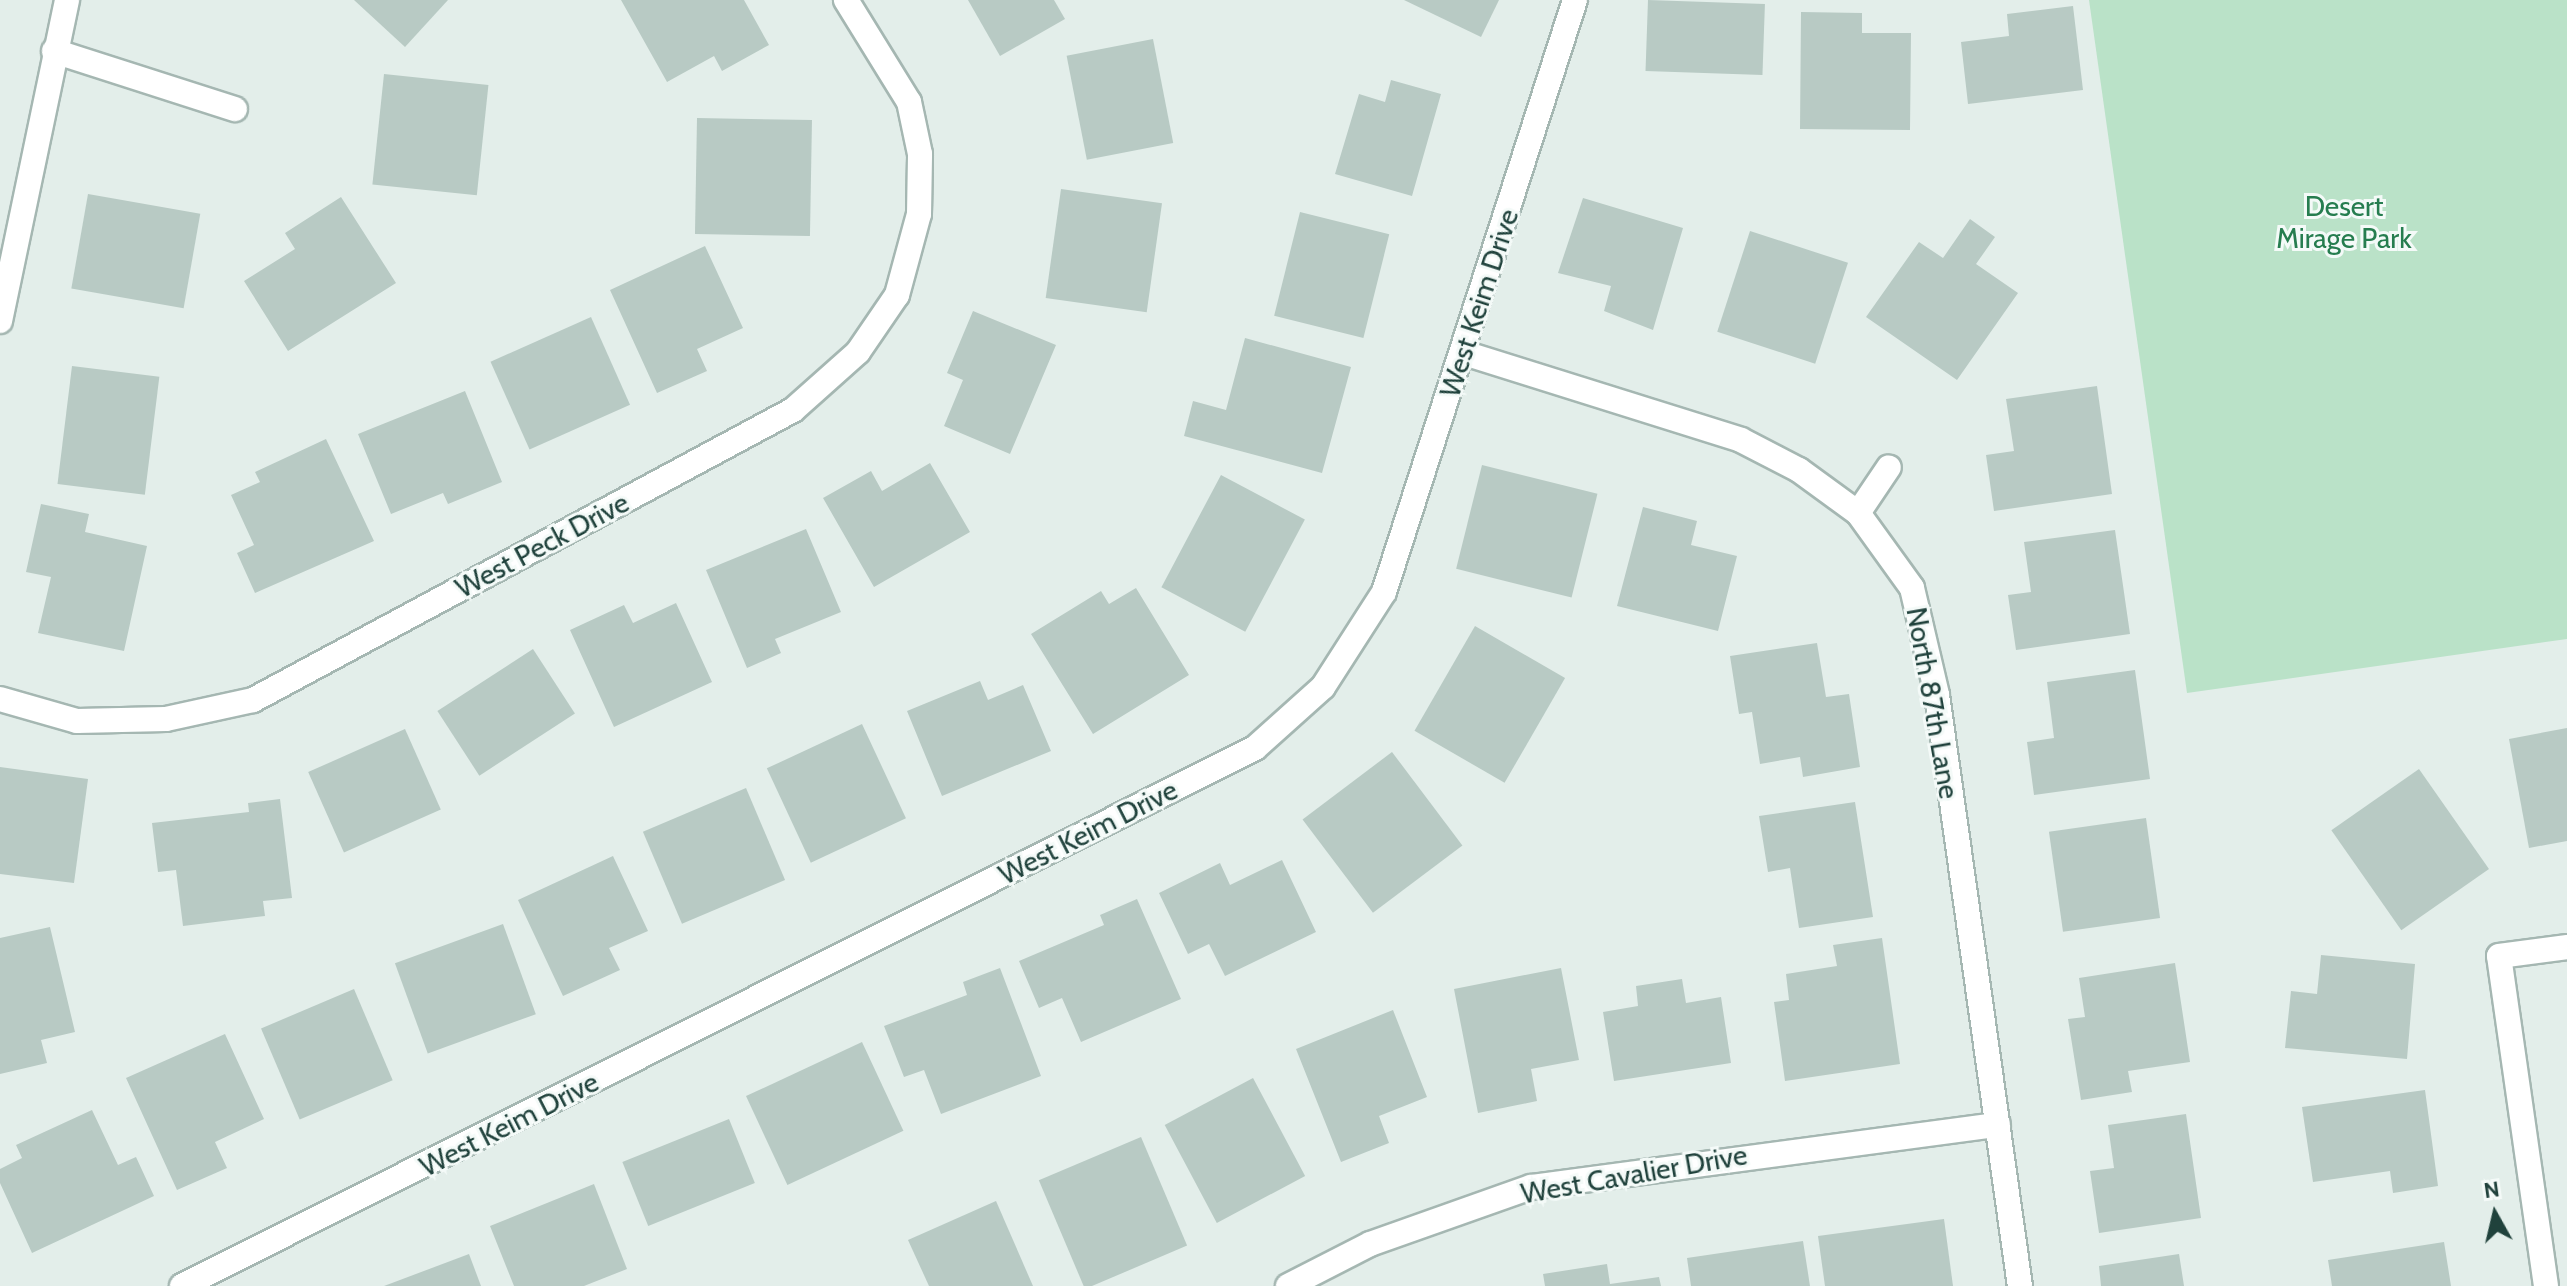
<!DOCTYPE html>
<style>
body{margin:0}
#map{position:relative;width:2567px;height:1286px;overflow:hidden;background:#e3eeea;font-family:Cabin,sans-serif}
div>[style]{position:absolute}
.green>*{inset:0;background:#bae2c8}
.building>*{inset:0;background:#b8cac4;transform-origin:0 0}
.roads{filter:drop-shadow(2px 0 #a5b7b2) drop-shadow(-2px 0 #a5b7b2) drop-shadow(0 2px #a5b7b2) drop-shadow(0 -2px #a5b7b2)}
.minor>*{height:24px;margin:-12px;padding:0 12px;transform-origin:12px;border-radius:12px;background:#fff}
span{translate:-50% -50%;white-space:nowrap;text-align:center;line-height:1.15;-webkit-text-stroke:6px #f4faf8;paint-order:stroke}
.park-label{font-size:28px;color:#267d4f}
.street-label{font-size:28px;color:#20423c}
.north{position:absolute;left:2455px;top:1174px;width:80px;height:80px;-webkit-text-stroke:6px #f4faf8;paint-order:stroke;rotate:352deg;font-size:22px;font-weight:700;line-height:32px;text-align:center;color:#20423c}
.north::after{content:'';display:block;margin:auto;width:28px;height:36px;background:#20423c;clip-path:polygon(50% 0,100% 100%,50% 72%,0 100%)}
</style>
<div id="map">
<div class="green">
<i style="clip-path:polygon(2089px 0,2567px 0,2567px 639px,2187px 693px)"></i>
</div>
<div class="building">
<i style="clip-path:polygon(354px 0,448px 0,405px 47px)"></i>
<i style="clip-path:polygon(621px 0,744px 0,769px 45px,722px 71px,714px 56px,667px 82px)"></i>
<i style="clip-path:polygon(968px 0,1054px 0,1065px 19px,1000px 56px)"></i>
<i style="clip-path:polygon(1404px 0,1499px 0,1481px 37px)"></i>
<i style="left:1648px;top:0;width:117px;height:71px;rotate:2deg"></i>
<i style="clip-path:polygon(2073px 6px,2083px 90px,1968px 104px,1961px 42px,2009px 36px,2007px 14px)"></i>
<i style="clip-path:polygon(1801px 12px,1862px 13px,1862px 33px,1911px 33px,1910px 130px,1800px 129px)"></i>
<i style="left:1153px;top:39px;width:106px;height:88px;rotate:79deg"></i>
<i style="left:384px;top:74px;width:105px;height:111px;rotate:6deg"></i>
<i style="clip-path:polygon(1391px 80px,1441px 94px,1412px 196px,1335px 174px,1359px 94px,1385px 102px)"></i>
<i style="left:697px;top:118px;width:115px;height:116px;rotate:1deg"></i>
<i style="left:1061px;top:189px;width:102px;height:110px;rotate:8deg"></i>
<i style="left:88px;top:194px;width:114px;height:96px;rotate:10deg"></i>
<i style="clip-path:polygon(341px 197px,396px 283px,288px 351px,244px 281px,295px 249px,285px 233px)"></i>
<i style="clip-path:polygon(1583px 198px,1683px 228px,1653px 330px,1604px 311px,1611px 286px,1558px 273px)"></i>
<i style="left:1300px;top:212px;width:92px;height:107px;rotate:14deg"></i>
<i style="clip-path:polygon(1970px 219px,1995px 237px,1976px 264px,2018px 293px,1957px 380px,1866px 317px,1919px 242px,1943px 258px)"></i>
<i style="left:1750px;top:231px;width:103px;height:106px;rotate:18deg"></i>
<i style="clip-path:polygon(705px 246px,743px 328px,697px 349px,707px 371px,657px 393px,610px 290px)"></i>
<i style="clip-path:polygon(973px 311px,1056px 345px,1010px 454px,944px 426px,963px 380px,947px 373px)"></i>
<i style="left:591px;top:317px;width:96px;height:110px;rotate:66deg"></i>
<i style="clip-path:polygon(1245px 338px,1351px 367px,1322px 473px,1184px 436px,1193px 401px,1226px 410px)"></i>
<i style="left:72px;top:366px;width:88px;height:119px;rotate:7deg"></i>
<i style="clip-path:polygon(2097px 386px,2112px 494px,1994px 511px,1986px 455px,2014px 451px,2006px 399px)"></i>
<i style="clip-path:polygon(465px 391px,502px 482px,448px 504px,443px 493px,391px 514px,358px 434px)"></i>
<i style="clip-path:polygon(326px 439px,374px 541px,255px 593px,237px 553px,254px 545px,231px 495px,260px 482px,255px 472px)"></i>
<i style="clip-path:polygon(930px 463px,970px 532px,874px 587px,823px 498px,871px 471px,882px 491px)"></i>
<i style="left:1482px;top:465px;width:119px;height:107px;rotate:14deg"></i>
<i style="left:1221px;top:475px;width:95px;height:127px;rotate:28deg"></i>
<i style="clip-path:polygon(41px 504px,89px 514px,85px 532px,147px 546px,124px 651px,38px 633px,51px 577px,26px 572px)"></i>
<i style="clip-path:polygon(1643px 507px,1697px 521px,1691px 545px,1737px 556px,1718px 631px,1617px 606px)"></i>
<i style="clip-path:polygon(806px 529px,841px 612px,775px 639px,781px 653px,747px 668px,706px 570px)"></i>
<i style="clip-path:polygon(2115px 530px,2130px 634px,2016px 650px,2008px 595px,2031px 592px,2024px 542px)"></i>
<i style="clip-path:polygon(1136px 588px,1189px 675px,1093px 734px,1031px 634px,1101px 591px,1109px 604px)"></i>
<i style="clip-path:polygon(676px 603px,712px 682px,614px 727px,570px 630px,624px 605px,633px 623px)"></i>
<i style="left:1475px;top:626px;width:104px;height:121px;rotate:30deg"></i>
<i style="clip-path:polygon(1817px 643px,1826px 697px,1849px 694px,1860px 767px,1803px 777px,1800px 757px,1760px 764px,1752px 712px,1739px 714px,1730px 656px)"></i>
<i style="left:533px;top:649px;width:77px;height:114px;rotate:57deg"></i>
<i style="clip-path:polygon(2135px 670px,2150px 779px,2034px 795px,2027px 742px,2054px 738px,2047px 682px)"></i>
<i style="clip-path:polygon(980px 681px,988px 700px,1023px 685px,1051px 751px,942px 796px,907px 711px)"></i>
<i style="left:862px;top:724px;width:104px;height:105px;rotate:65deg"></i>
<i style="clip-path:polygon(2567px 728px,2567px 841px,2529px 848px,2509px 739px)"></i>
<i style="left:405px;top:729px;width:88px;height:106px;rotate:66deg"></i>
<i style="left:1392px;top:752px;width:117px;height:112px;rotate:53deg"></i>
<i style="clip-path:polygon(0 767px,88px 779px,74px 883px,0 874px)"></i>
<i style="left:2419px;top:769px;width:122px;height:107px;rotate:55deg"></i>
<i style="left:746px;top:788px;width:100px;height:112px;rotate:67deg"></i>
<i style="clip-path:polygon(280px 799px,292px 898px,263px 901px,265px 916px,183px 926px,176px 870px,158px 872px,152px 823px,249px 812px,248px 803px)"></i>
<i style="clip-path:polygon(1855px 802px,1873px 917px,1799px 928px,1790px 868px,1768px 872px,1759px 816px)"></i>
<i style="left:2146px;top:818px;width:101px;height:98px;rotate:82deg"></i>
<i style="clip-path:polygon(613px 856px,648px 931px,609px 948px,620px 970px,563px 996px,518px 900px)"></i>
<i style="clip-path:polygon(1282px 860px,1316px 932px,1225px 976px,1209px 944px,1188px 954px,1159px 893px,1220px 863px,1230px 885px)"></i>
<i style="clip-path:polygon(1137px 899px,1181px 999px,1081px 1042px,1062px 998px,1039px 1008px,1019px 961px,1104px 925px,1100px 915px)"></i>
<i style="left:503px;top:924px;width:96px;height:115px;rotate:70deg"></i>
<i style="clip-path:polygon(50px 927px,75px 1032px,41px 1040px,47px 1063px,0 1074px,0 938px)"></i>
<i style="clip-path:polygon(1882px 938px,1900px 1064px,1785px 1081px,1774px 1002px,1789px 1000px,1786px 974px,1837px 966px,1833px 945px)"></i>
<i style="clip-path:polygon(2321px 955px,2415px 964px,2407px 1059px,2285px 1048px,2291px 991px,2317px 994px)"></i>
<i style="clip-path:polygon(2175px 963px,2190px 1062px,2128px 1071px,2132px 1092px,2081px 1100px,2068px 1019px,2085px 1017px,2079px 978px)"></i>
<i style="clip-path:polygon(1000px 968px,1041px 1076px,941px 1114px,924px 1070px,904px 1077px,884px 1026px,967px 995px,963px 982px)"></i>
<i style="clip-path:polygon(1561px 968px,1579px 1060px,1531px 1069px,1537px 1101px,1478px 1113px,1454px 989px)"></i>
<i style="clip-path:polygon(1682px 979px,1686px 1003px,1721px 997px,1731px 1063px,1614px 1081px,1603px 1012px,1638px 1006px,1636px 986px)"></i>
<i style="left:354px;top:989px;width:99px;height:101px;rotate:67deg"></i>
<i style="clip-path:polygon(1393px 1010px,1427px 1097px,1379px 1116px,1389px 1143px,1341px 1162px,1296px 1049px)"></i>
<i style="clip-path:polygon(225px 1034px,264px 1119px,215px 1142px,227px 1168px,177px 1190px,126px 1078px)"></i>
<i style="left:862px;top:1042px;width:98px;height:128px;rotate:65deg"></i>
<i style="left:1253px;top:1078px;width:111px;height:100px;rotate:62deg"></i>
<i style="clip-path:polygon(2425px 1090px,2438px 1186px,2393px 1193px,2390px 1171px,2313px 1182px,2302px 1107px)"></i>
<i style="clip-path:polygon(92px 1110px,118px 1165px,136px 1157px,154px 1196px,32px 1253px,0 1183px,0 1169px,22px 1158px,16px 1145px)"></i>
<i style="clip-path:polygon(2186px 1114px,2201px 1218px,2099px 1233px,2090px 1171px,2114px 1168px,2108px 1125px)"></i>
<i style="left:729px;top:1119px;width:69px;height:115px;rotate:68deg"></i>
<i style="left:1141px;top:1137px;width:118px;height:111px;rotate:67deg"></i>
<i style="clip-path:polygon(594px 1184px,627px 1269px,584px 1286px,514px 1286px,490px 1226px)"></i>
<i style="clip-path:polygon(996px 1201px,1033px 1286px,929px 1286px,908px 1240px)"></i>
<i style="clip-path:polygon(1944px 1219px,1953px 1286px,1825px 1286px,1818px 1236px)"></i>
<i style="clip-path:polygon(1803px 1241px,1810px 1286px,1691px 1286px,1687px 1258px)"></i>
<i style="clip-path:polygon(2444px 1242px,2451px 1286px,2332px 1286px,2328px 1260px)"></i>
<i style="clip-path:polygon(469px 1254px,481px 1286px,384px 1286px)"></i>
<i style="clip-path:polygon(2179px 1254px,2184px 1286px,2101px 1286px,2099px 1266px)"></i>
<i style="clip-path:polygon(1607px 1264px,1610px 1284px,1659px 1277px,1661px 1286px,1545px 1286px,1543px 1274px)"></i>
</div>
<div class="roads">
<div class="minor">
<i style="left:54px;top:51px;width:190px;rotate:17.8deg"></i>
<i style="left:0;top:321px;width:328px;rotate:-78.2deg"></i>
<i style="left:1464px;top:353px;width:290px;rotate:17.4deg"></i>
<i style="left:1741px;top:440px;width:65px;rotate:27.3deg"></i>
<i style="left:1799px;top:470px;width:73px;rotate:36.1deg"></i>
<i style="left:1858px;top:513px;width:92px;rotate:54.2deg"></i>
<i style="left:1912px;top:588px;width:110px;rotate:76.8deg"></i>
<i style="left:1937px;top:695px;width:597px;rotate:82.01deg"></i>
<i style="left:1858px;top:513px;width:55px;rotate:-56deg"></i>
<i style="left:0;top:699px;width:80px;rotate:15.9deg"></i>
<i style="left:77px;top:721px;width:89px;rotate:-1.3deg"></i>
<i style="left:166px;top:719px;width:89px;rotate:-12.3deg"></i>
<i style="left:253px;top:700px;width:613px;rotate:-28.24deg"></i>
<i style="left:793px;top:410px;width:87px;rotate:-41.7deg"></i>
<i style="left:858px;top:352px;width:69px;rotate:-55.6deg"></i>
<i style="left:897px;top:295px;width:84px;rotate:-74.8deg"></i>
<i style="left:919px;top:214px;width:60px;rotate:-89deg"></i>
<i style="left:920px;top:154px;width:53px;rotate:-101.9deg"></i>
<i style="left:909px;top:102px;width:120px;rotate:-121.7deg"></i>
<i style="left:182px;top:1286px;width:1200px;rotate:-26.63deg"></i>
<i style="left:1255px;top:748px;width:91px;rotate:-41.9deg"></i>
<i style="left:1323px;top:687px;width:113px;rotate:-57.3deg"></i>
<i style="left:1384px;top:592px;width:622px;rotate:-72.12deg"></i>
<i style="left:1288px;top:1286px;width:92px;rotate:-27.1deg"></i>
<i style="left:1370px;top:1244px;width:171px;rotate:-19.5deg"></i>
<i style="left:1531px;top:1187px;width:471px;rotate:-7.6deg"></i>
<i style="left:2546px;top:1286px;width:333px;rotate:-98.1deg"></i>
<i style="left:2499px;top:956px;width:69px;rotate:-7.5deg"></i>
</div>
</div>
<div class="park-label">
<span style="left:2344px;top:222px">Desert<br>Mirage Park</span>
</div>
<div class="street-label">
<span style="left:1479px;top:303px;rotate:-72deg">West Keim Drive</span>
<span style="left:542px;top:545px;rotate:-28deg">West Peck Drive</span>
<span style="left:1933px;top:703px;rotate:80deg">North 87th Lane</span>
<span style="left:1088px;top:832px;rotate:-27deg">West Keim Drive</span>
<span style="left:509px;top:1124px;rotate:-27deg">West Keim Drive</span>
<span style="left:1634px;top:1174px;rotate:-10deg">West Cavalier Drive</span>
</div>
<div class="north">N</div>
</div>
